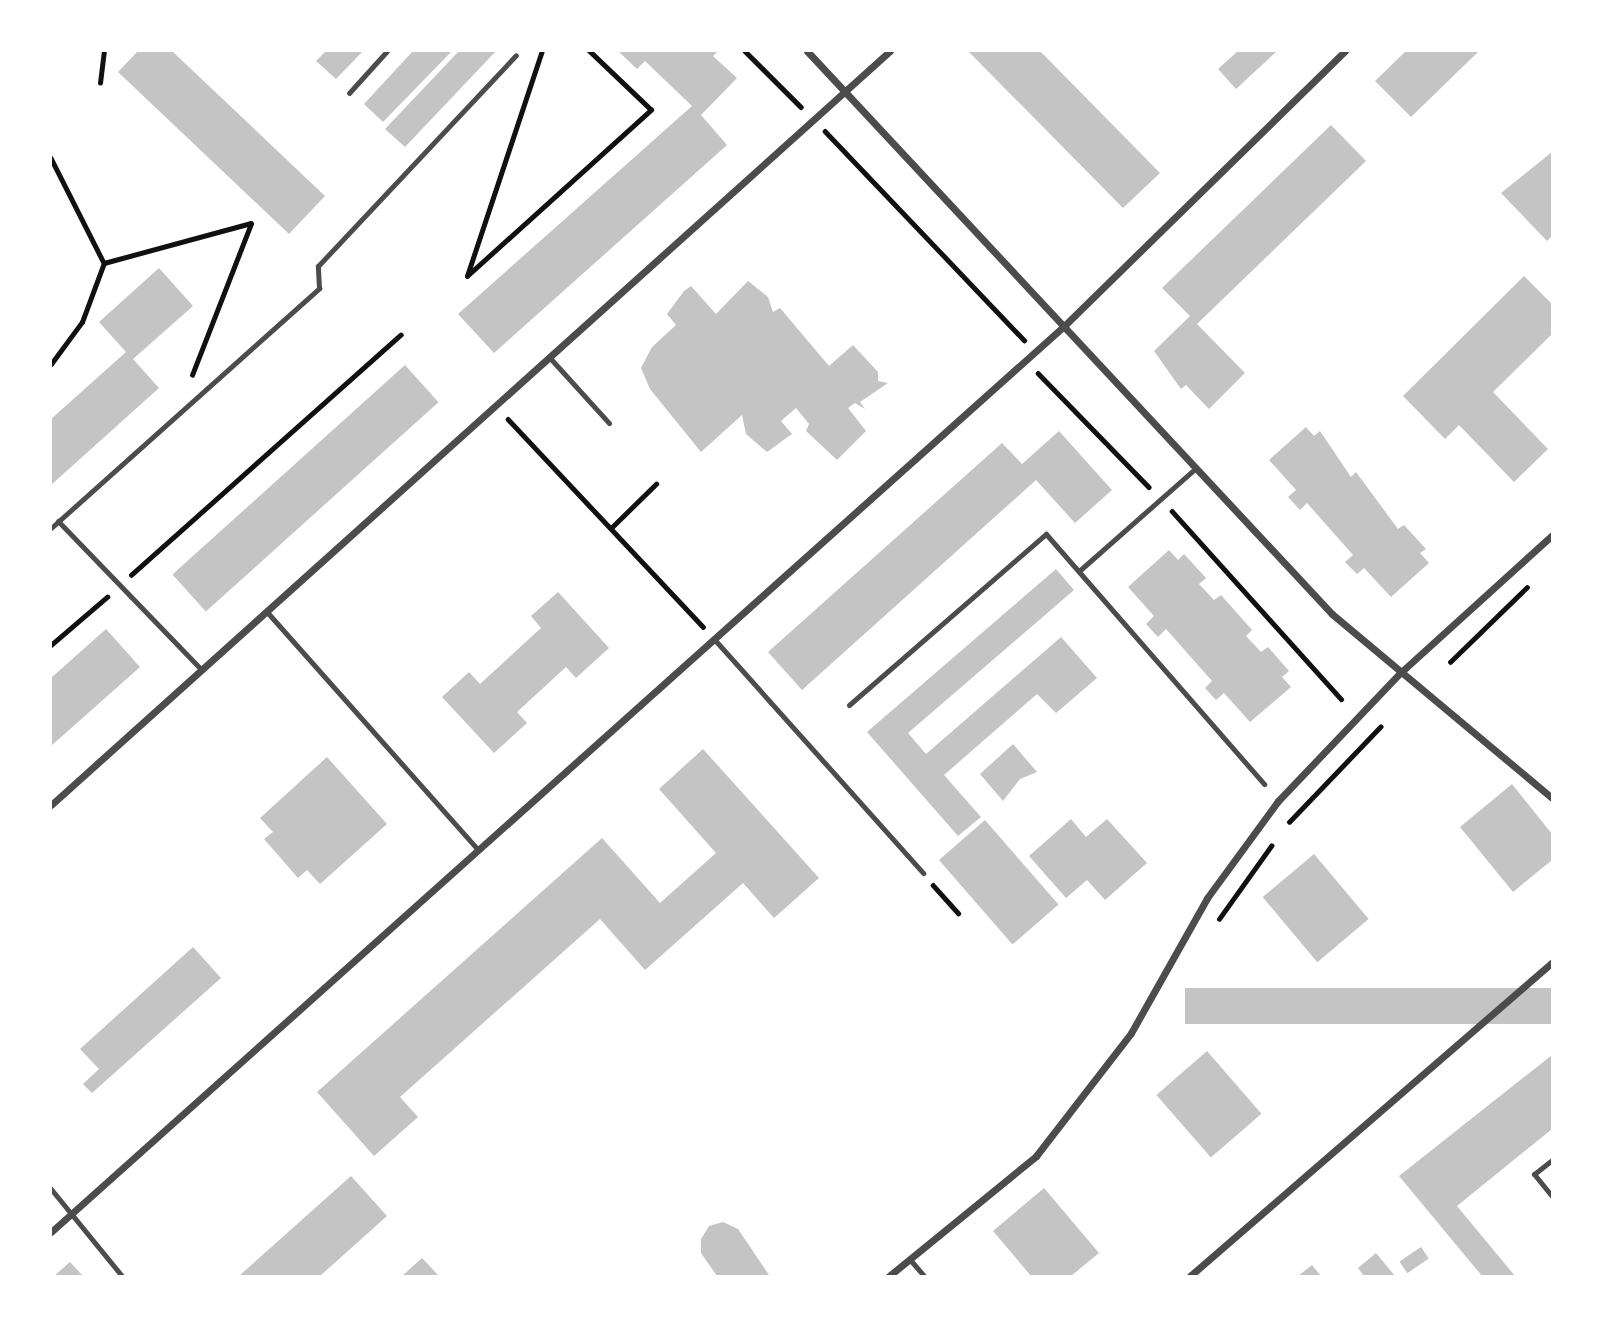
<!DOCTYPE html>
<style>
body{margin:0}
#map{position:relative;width:1603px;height:1327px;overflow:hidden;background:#fff;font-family:"Libre Baskerville",serif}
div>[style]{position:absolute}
.building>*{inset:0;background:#c4c4c4;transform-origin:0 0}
.path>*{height:4.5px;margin:-2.25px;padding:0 2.25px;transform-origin:2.25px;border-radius:2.25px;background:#111}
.service>*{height:5px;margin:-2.5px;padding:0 2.5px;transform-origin:2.5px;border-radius:2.5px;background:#4c4c4c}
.minor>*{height:7px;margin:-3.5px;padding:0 3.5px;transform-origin:3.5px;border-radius:3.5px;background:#4c4c4c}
span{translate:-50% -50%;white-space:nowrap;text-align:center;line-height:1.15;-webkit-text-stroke:7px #fff;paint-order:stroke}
.frame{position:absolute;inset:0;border:52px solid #fff;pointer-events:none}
</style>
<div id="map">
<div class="building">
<i style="clip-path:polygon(138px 51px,172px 51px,325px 196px,289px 234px,118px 72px)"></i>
<i style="clip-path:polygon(326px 51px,363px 51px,336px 79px,316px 61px)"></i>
<i style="clip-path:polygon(413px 51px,452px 51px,383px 122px,364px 104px)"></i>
<i style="clip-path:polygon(459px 51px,496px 51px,405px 147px,385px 129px)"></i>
<i style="clip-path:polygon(618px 51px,718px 51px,713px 56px,737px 78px,701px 115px,727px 145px,494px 353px,458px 314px,692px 106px,645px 61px,637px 69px)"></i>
<i style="clip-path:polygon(968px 51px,1040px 51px,1160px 173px,1123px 208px)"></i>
<i style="clip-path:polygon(1238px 51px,1277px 51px,1236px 89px,1218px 69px)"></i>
<i style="clip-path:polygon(1406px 51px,1479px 51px,1411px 117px,1375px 81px)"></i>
<i style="clip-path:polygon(1331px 125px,1366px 161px,1197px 324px,1245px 373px,1209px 409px,1186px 385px,1181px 389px,1154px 351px,1190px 316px,1162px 288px)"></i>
<i style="clip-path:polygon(1552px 152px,1552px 236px,1547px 241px,1501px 193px)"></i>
<i style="clip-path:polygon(159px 268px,193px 306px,133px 359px,159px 388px,51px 485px,51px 419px,126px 352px,99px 322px)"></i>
<i style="clip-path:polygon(1524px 276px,1552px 304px,1552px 334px,1493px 392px,1548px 449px,1514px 482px,1459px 425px,1445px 439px,1403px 396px)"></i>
<i style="clip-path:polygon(748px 281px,768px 297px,773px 312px,780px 308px,829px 366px,853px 345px,878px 372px,878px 381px,888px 383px,860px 402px,865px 409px,855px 403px,848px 408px,866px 431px,837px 460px,806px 431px,809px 424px,796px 408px,781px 421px,792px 434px,767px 452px,746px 434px,742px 415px,701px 452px,650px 389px,641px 368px,652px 347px,676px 325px,667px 314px,684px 291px,691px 286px,716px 314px)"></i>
<i style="left:405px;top:365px;width:50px;height:313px;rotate:48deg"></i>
<i style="clip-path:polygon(1306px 427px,1314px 436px,1320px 431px,1351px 477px,1356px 472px,1398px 529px,1404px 525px,1426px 549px,1420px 553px,1429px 563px,1391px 597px,1364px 568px,1357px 574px,1345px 562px,1353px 555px,1307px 503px,1300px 510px,1288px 497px,1296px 490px,1269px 460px)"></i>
<i style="clip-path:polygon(1059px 431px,1112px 490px,1075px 523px,1036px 480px,802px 690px,768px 652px,1002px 443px,1022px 464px)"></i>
<i style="clip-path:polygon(1169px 550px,1178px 560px,1184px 554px,1206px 578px,1199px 584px,1214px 600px,1221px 595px,1252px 630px,1246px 636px,1261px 652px,1268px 647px,1289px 671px,1282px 677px,1291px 687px,1250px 722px,1224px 693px,1216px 700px,1205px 688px,1212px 681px,1166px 629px,1158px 637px,1146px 624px,1154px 616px,1128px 587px)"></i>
<i style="clip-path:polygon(1056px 569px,1074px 590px,908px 733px,926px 754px,1061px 637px,1097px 678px,1056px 713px,1037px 694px,944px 775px,981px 817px,958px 836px,867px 732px)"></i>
<i style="clip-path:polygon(558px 592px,609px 648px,576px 678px,566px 667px,517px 712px,527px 723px,494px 753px,442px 697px,469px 672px,480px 684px,541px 628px,531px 616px)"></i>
<i style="clip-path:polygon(106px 629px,140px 667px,51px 746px,51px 678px)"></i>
<i style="clip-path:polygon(1013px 744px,1037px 772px,1020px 779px,1003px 801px,980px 774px)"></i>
<i style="clip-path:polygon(703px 749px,819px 878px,774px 918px,743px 883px,645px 970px,600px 919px,400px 1097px,418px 1117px,374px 1156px,317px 1092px,602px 838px,660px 903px,716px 853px,659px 789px)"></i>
<i style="clip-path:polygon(327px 757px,387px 824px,320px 884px,307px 870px,298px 878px,264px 839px,273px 832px,260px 818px)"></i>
<i style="clip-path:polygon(1512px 784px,1552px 834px,1552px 860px,1513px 892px,1460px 827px)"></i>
<i style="clip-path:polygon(1071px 819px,1086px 837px,1107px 819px,1147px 863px,1105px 900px,1087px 880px,1066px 898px,1029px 856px)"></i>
<i style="left:985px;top:820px;width:112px;height:61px;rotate:49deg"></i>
<i style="left:1314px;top:854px;width:85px;height:67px;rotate:50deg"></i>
<i style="clip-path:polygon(193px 947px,221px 978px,92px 1093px,83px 1084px,99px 1069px,80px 1049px)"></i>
<i style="left:1552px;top:988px;width:36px;height:367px;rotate:90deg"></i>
<i style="left:1207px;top:1051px;width:83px;height:67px;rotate:49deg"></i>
<i style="clip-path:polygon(1552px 1055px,1552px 1129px,1457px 1206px,1515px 1276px,1482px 1276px,1399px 1176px)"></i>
<i style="clip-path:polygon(351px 1176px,387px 1216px,320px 1276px,239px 1276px)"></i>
<i style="clip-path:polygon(1044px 1188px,1099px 1253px,1071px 1276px,1031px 1276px,993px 1231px)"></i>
<i style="clip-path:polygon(723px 1222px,738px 1229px,769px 1275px,717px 1276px,701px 1253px,701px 1239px,709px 1226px)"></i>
<i style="left:1421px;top:1247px;width:14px;height:26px;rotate:56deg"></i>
<i style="clip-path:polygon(1376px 1253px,1395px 1276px,1364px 1276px,1358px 1268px)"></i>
<i style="clip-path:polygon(422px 1258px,439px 1276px,402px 1276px)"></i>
<i style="clip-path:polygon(70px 1262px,83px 1276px,54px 1276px)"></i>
<i style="clip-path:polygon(1312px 1265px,1321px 1276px,1298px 1276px)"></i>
</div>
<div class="path">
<i style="left:745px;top:51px;width:79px;rotate:45deg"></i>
<i style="left:100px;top:83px;width:32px;rotate:-83deg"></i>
<i style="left:825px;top:131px;width:289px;rotate:46.4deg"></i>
<i style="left:51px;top:158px;width:118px;rotate:63.2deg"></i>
<i style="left:467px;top:276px;width:248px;rotate:-42.1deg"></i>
<i style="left:651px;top:110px;width:86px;rotate:-136.4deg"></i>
<i style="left:467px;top:276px;width:237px;rotate:-71.6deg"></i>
<i style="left:51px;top:364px;width:52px;rotate:-53.6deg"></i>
<i style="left:82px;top:322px;width:63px;rotate:-69.6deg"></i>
<i style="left:104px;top:263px;width:152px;rotate:-15.2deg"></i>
<i style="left:1038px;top:373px;width:159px;rotate:45.8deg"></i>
<i style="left:192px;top:375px;width:162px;rotate:-68.7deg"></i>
<i style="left:508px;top:419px;width:285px;rotate:46.8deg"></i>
<i style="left:1172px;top:511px;width:253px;rotate:48deg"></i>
<i style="left:611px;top:528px;width:63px;rotate:-44.4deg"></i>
<i style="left:131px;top:575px;width:361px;rotate:-41.7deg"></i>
<i style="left:51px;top:645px;width:74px;rotate:-40.6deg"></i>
<i style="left:1450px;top:662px;width:107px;rotate:-44.2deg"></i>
<i style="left:1289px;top:822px;width:132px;rotate:-46.2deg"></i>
<i style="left:933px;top:885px;width:38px;rotate:48deg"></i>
<i style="left:1219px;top:919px;width:90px;rotate:-54.5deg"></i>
</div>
<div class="service">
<i style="left:349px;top:93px;width:57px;rotate:-47.9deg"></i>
<i style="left:550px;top:358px;width:88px;rotate:47.8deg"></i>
<i style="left:58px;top:521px;width:207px;rotate:46deg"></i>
<i style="left:51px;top:528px;width:360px;rotate:-41.8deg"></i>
<i style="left:319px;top:288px;width:22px;rotate:-93deg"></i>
<i style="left:318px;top:266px;width:289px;rotate:-46.8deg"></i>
<i style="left:1079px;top:571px;width:156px;rotate:-41.4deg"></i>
<i style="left:267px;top:612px;width:318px;rotate:48.4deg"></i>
<i style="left:714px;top:639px;width:314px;rotate:48.2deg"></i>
<i style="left:849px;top:705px;width:261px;rotate:-41deg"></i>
<i style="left:1046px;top:534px;width:332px;rotate:48.9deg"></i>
<i style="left:1552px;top:1160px;width:23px;rotate:142deg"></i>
<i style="left:1534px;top:1174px;width:28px;rotate:51deg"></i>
<i style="left:51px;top:1189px;width:112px;rotate:50.8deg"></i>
<i style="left:912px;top:1262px;width:18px;rotate:49deg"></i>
</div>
<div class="minor">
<i style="left:807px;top:51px;width:770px;rotate:47deg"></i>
<i style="left:1332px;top:614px;width:287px;rotate:39.9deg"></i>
<i style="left:51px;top:805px;width:1128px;rotate:-41.95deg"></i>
<i style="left:51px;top:1232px;width:1360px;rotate:-41.81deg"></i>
<i style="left:1065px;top:325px;width:392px;rotate:-44.4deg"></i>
<i style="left:889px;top:1276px;width:190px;rotate:-39.2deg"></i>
<i style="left:1036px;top:1156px;width:155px;rotate:-52.3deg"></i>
<i style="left:1131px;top:1033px;width:155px;rotate:-60.6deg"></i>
<i style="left:1207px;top:898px;width:120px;rotate:-53.8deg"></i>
<i style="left:1278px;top:801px;width:177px;rotate:-46.4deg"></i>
<i style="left:1400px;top:673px;width:205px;rotate:-42.2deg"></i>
<i style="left:1190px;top:1276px;width:479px;rotate:-40.9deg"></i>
</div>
<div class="frame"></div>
</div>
